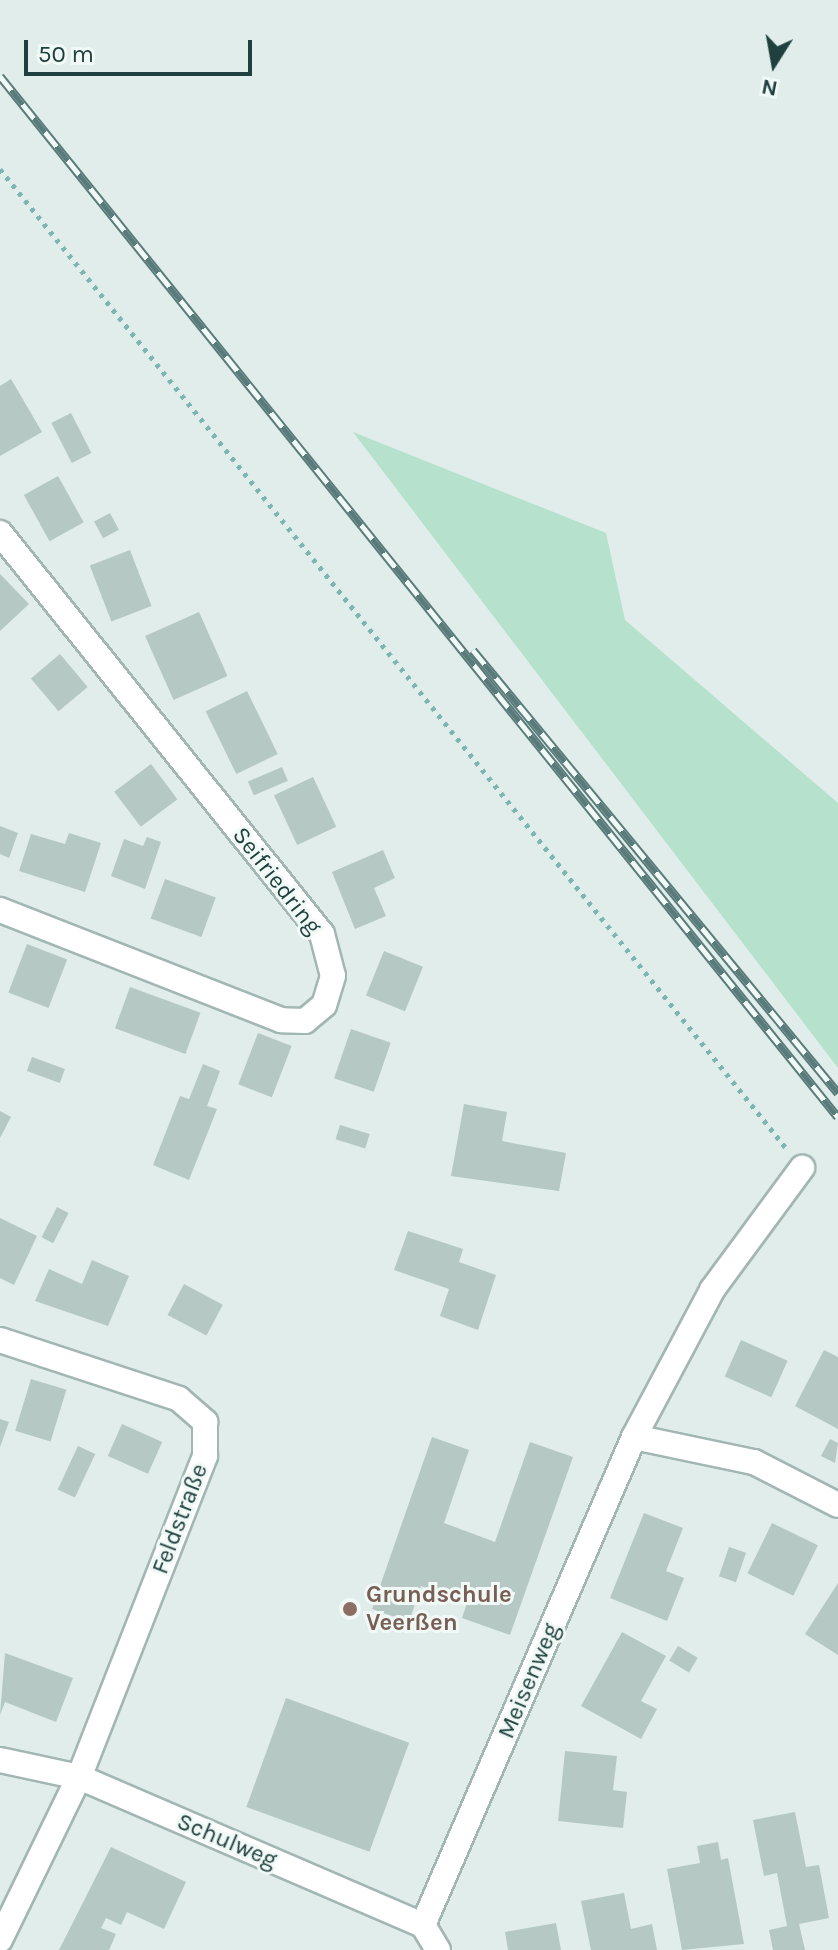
<!DOCTYPE html>
<meta charset="utf-8">
<style>
body{margin:0}
#map{position:relative;width:838px;height:1950px;overflow:hidden;background:#e0edea;font-family:Karla,sans-serif}
div>[style]{position:absolute}
.green>*{inset:0;background:#b6e1cc}
.building>*{inset:0;background:#b5c8c4;transform-origin:0 0}
.path>*{height:5px;margin-top:-2.5px;transform-origin:0;background:repeating-linear-gradient(90deg,#7db5b0 0 4px,transparent 0 10px)}
.roads{filter:drop-shadow(2px 0 #a2b6b3) drop-shadow(-2px 0 #a2b6b3) drop-shadow(0 2px #a2b6b3) drop-shadow(0 -2px #a2b6b3)}
.minor>*{height:24px;margin:-12px;padding:0 12px;transform-origin:12px;border-radius:12px;background:#fff}
.rail>*{height:9px;margin-top:-4.5px;transform-origin:0;background:repeating-linear-gradient(90deg,#f1f9f7 0 18px,#597b7a 0 36px);box-sizing:border-box;border-block:2px solid #597b7a}
.dots>*{width:22px;height:22px;translate:-50% -50%;box-sizing:border-box;border:4px solid #f1f9f7;border-radius:50%}
span{translate:-50% -50%;white-space:nowrap;text-align:center;line-height:1.15;-webkit-text-stroke:6px #f1f9f7;paint-order:stroke}
.street-label{font-size:24px;color:#1f403e}
.education-label{font-size:24px;color:#785e54;font-weight:700}
.left{translate:0 -50%;text-align:left}
.north{position:absolute;left:734px;top:24px;width:80px;height:80px;-webkit-text-stroke:6px #f1f9f7;paint-order:stroke;rotate:191deg;font-size:22px;font-weight:700;line-height:32px;text-align:center;color:#1f403e}
.north::after{content:'';display:block;margin:auto;width:28px;height:36px;background:#1f403e;clip-path:polygon(50% 0,100% 100%,50% 72%,0 100%)}
.scale{position:absolute;left:24px;top:40px;width:228px;height:36px;box-sizing:border-box;border:4px solid #1f403e;border-top:0;padding-left:10px;font-size:24px;line-height:28px;white-space:nowrap;color:#1f403e;-webkit-text-stroke:6px #f1f9f7;paint-order:stroke}
</style>
<div id="map">
<div class="green">
<i style="clip-path:polygon(353px 432px,606px 533px,625px 620px,838px 803px,838px 1068px)"></i>
</div>
<div class="building">
<i style="clip-path:polygon(11px 379px,42px 432px,0 456px,0 386px)"></i>
<i style="left:71px;top:413px;width:45px;height:22px;rotate:63deg"></i>
<i style="left:58px;top:476px;width:53px;height:39px;rotate:61deg"></i>
<i style="left:110px;top:513px;width:19px;height:18px;rotate:62deg"></i>
<i style="left:130px;top:550px;width:60px;height:43px;rotate:69deg"></i>
<i style="clip-path:polygon(0 574px,29px 604px,0 631px)"></i>
<i style="left:199px;top:612px;width:70px;height:59px;rotate:66deg"></i>
<i style="left:60px;top:654px;width:43px;height:38px;rotate:50deg"></i>
<i style="left:247px;top:691px;width:70px;height:46px;rotate:64deg"></i>
<i style="left:151px;top:764px;width:44px;height:46px;rotate:53deg"></i>
<i style="left:282px;top:767px;width:15px;height:37px;rotate:67deg"></i>
<i style="left:313px;top:777px;width:55px;height:43px;rotate:65deg"></i>
<i style="clip-path:polygon(0 826px,18px 833px,9px 858px,0 854px)"></i>
<i style="clip-path:polygon(69px 833px,101px 843px,85px 892px,19px 871px,31px 834px,65px 844px)"></i>
<i style="clip-path:polygon(147px 837px,161px 842px,145px 889px,111px 876px,124px 839px,143px 846px)"></i>
<i style="clip-path:polygon(383px 850px,395px 878px,374px 888px,386px 916px,355px 929px,332px 872px)"></i>
<i style="left:165px;top:879px;width:54px;height:42px;rotate:20deg"></i>
<i style="left:27px;top:944px;width:43px;height:52px;rotate:21deg"></i>
<i style="left:384px;top:951px;width:42px;height:48px;rotate:22deg"></i>
<i style="left:130px;top:987px;width:75px;height:44px;rotate:20deg"></i>
<i style="left:351px;top:1029px;width:42px;height:52px;rotate:19deg"></i>
<i style="left:258px;top:1033px;width:36px;height:55px;rotate:21deg"></i>
<i style="left:32px;top:1057px;width:35px;height:15px;rotate:20deg"></i>
<i style="clip-path:polygon(203px 1064px,220px 1071px,207px 1106px,217px 1109px,189px 1180px,153px 1165px,180px 1096px,189px 1099px)"></i>
<i style="clip-path:polygon(464px 1104px,507px 1112px,502px 1141px,566px 1153px,559px 1191px,451px 1176px)"></i>
<i style="clip-path:polygon(0 1111px,11px 1117px,0 1138px)"></i>
<i style="left:340px;top:1125px;width:31px;height:15px;rotate:17deg"></i>
<i style="left:57px;top:1207px;width:13px;height:34px;rotate:27deg"></i>
<i style="clip-path:polygon(0 1218px,37px 1236px,14px 1285px,0 1278px)"></i>
<i style="clip-path:polygon(408px 1231px,463px 1249px,459px 1262px,496px 1275px,478px 1330px,440px 1316px,449px 1289px,394px 1270px)"></i>
<i style="clip-path:polygon(92px 1260px,129px 1276px,108px 1326px,35px 1301px,49px 1269px,82px 1284px)"></i>
<i style="left:184px;top:1284px;width:44px;height:35px;rotate:28deg"></i>
<i style="left:741px;top:1340px;width:51px;height:40px;rotate:24deg"></i>
<i style="clip-path:polygon(824px 1350px,838px 1357px,838px 1429px,795px 1406px)"></i>
<i style="left:31px;top:1379px;width:37px;height:54px;rotate:17deg"></i>
<i style="clip-path:polygon(0 1419px,9px 1422px,0 1447px)"></i>
<i style="left:122px;top:1424px;width:44px;height:35px;rotate:24deg"></i>
<i style="clip-path:polygon(432px 1437px,469px 1450px,444px 1523px,495px 1542px,530px 1442px,573px 1457px,510px 1635px,462px 1618px,467px 1603px,421px 1586px,409px 1622px,372px 1609px)"></i>
<i style="clip-path:polygon(830px 1439px,838px 1443px,835px 1463px,821px 1456px)"></i>
<i style="left:78px;top:1446px;width:19px;height:48px;rotate:25deg"></i>
<i style="clip-path:polygon(644px 1513px,683px 1528px,666px 1571px,684px 1578px,667px 1621px,610px 1598px)"></i>
<i style="left:772px;top:1523px;width:51px;height:56px;rotate:26deg"></i>
<i style="left:729px;top:1547px;width:18px;height:31px;rotate:19deg"></i>
<i style="clip-path:polygon(838px 1583px,838px 1655px,805px 1634px)"></i>
<i style="clip-path:polygon(622px 1632px,666px 1656px,641px 1701px,657px 1709px,641px 1739px,581px 1706px)"></i>
<i style="left:678px;top:1646px;width:23px;height:17px;rotate:31deg"></i>
<i style="clip-path:polygon(5px 1653px,73px 1678px,56px 1722px,5px 1702px,0 1715px)"></i>
<i style="left:286px;top:1698px;width:131px;height:116px;rotate:20deg"></i>
<i style="clip-path:polygon(565px 1751px,617px 1756px,613px 1790px,627px 1792px,623px 1828px,558px 1821px)"></i>
<i style="clip-path:polygon(795px 1812px,806px 1867px,819px 1865px,829px 1918px,799px 1924px,805px 1950px,773px 1950px,769px 1930px,787px 1926px,777px 1873px,764px 1876px,753px 1820px)"></i>
<i style="clip-path:polygon(718px 1842px,721px 1860px,728px 1858px,744px 1944px,682px 1950px,667px 1869px,700px 1863px,697px 1846px)"></i>
<i style="clip-path:polygon(111px 1847px,186px 1882px,164px 1929px,127px 1912px,121px 1925px,106px 1918px,101px 1928px,116px 1934px,109px 1950px,59px 1950px)"></i>
<i style="clip-path:polygon(624px 1893px,631px 1929px,652px 1924px,657px 1950px,591px 1950px,581px 1901px)"></i>
<i style="clip-path:polygon(556px 1923px,561px 1950px,508px 1950px,505px 1932px)"></i>
</div>
<div class="path">
<i style="left:0;top:169px;width:1255px;rotate:51.24deg"></i>
</div>
<div class="roads">
<div class="minor">
<i style="left:0;top:533px;width:514px;rotate:51.24deg"></i>
<i style="left:322px;top:934px;width:43px;rotate:75.3deg"></i>
<i style="left:333px;top:976px;width:30px;rotate:107deg"></i>
<i style="left:324px;top:1005px;width:25px;rotate:140deg"></i>
<i style="left:305px;top:1021px;width:24px;rotate:-178deg"></i>
<i style="left:281px;top:1020px;width:302px;rotate:-158.6deg"></i>
<i style="left:0;top:1340px;width:188px;rotate:18.2deg"></i>
<i style="left:179px;top:1399px;width:35px;rotate:41deg"></i>
<i style="left:205px;top:1422px;width:34px;rotate:90deg"></i>
<i style="left:205px;top:1456px;width:345px;rotate:111.4deg"></i>
<i style="left:79px;top:1777px;width:181px;rotate:115.9deg"></i>
<i style="left:634px;top:1437px;width:123px;rotate:11.8deg"></i>
<i style="left:754px;top:1462px;width:94px;rotate:27.1deg"></i>
<i style="left:0;top:1760px;width:81px;rotate:12.1deg"></i>
<i style="left:79px;top:1777px;width:374px;rotate:23.3deg"></i>
<i style="left:423px;top:1925px;width:29px;rotate:59deg"></i>
<i style="left:423px;top:1925px;width:532px;rotate:-66.62deg"></i>
<i style="left:634px;top:1437px;width:166px;rotate:-62deg"></i>
<i style="left:712px;top:1290px;width:152px;rotate:-53.6deg"></i>
</div>
</div>
<div class="rail">
<i style="left:0;top:76px;width:1336px;rotate:51.17deg"></i>
<i style="left:473px;top:650px;width:574px;rotate:50.51deg"></i>
</div>
<div class="dots">
<i style="left:350px;top:1609px;background:#8d6e63"></i>
</div>
<div class="street-label">
<span style="left:277px;top:881px;rotate:52deg">Seifriedring</span>
<span style="left:180px;top:1519px;rotate:-69deg">Feldstraße</span>
<span style="left:529px;top:1681px;rotate:-67deg">Meisenweg</span>
<span style="left:227px;top:1841px;rotate:23deg">Schulweg</span>
</div>
<div class="education-label">
<span class="left" style="left:366px;top:1609px">Grundschule<br>Veerßen</span>
</div>
<div class="north">N</div>
<div class="scale">50 m</div>
</div>
